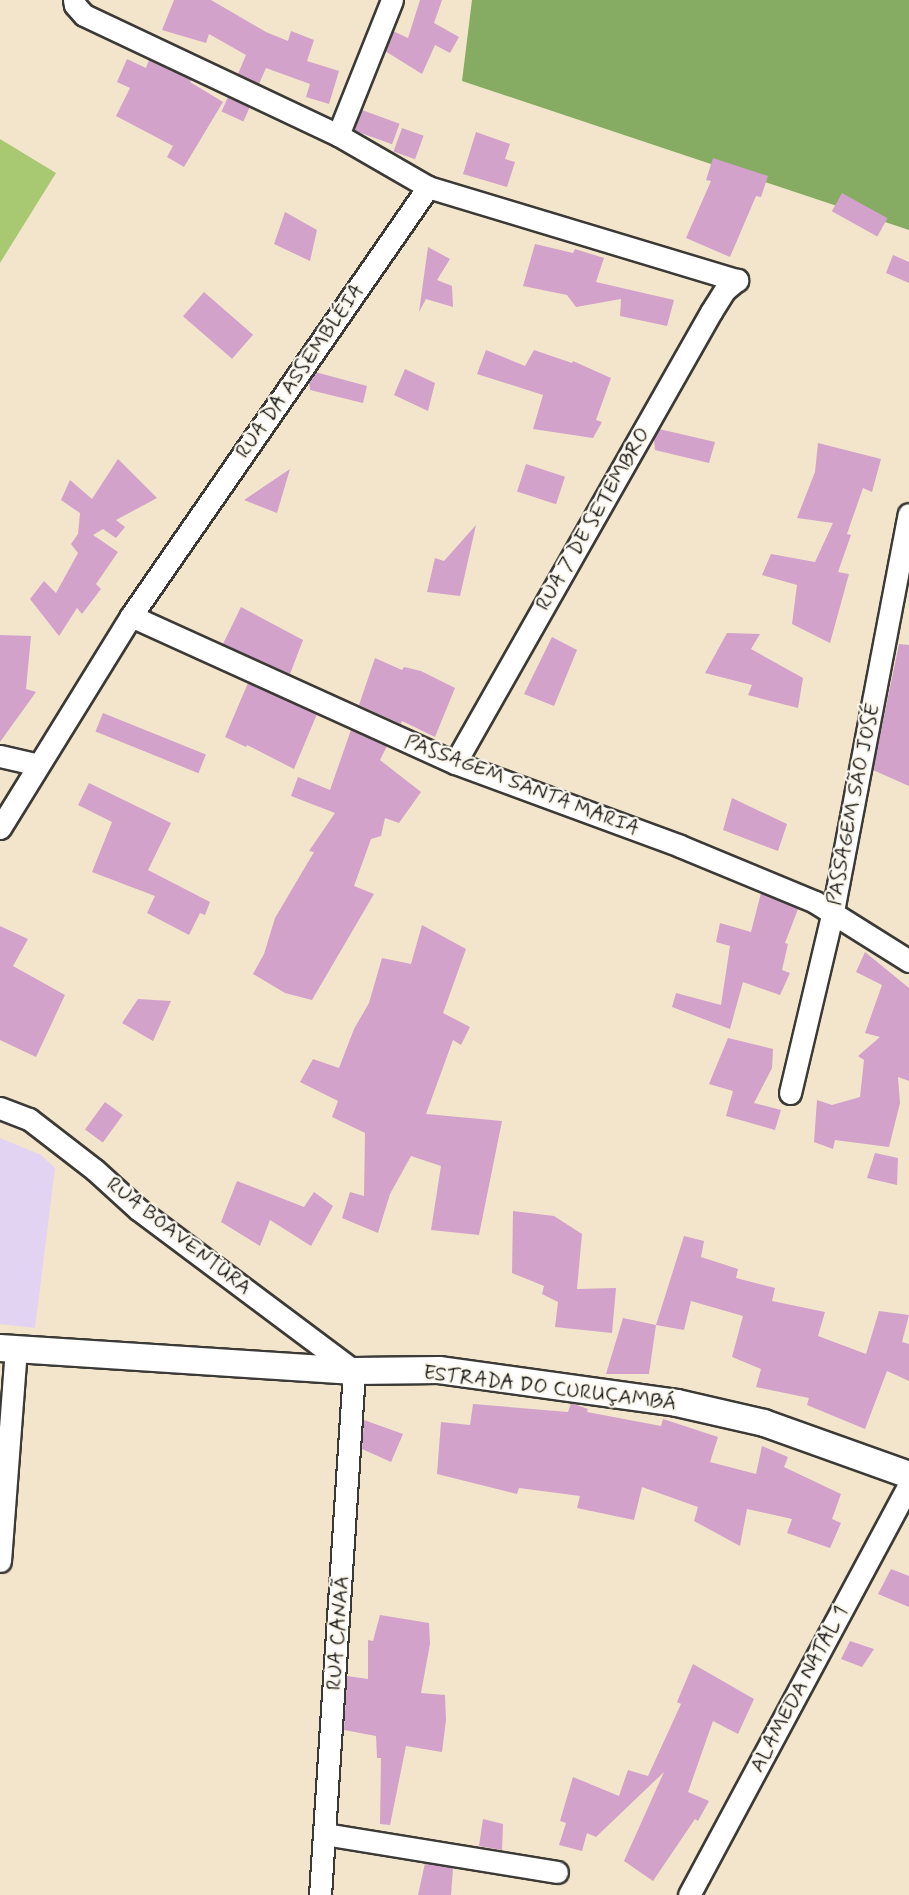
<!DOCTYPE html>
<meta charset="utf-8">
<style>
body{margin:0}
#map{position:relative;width:909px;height:1895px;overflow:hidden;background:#f2e5cb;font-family:Mynerve,sans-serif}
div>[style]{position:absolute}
.built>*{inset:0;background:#e3d3f2}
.green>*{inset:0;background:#a8c871}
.forest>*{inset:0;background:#86ac63}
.building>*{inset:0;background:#d2a2cb;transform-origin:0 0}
.roads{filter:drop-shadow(2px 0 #3c3a36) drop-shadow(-2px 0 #3c3a36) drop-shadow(0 2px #3c3a36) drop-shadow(0 -2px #3c3a36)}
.minor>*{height:21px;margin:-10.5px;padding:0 10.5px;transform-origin:10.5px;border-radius:10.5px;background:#fff}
.tertiary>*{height:26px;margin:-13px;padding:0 13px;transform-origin:13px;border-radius:13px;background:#fff}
span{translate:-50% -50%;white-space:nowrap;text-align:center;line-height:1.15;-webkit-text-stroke:4.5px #fbf7ec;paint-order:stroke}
.street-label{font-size:21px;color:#1c1c1c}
</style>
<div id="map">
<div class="built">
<i style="clip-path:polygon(0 1138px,41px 1155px,55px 1168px,35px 1328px,0 1324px)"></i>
</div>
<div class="green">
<i style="clip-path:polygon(0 139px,56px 173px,0 263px)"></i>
</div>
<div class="forest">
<i style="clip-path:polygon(472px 0,909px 0,909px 230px,462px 81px)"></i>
</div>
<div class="building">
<i style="clip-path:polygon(174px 0,211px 0,266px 32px,288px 41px,291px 31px,314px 40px,307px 61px,339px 71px,329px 104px,306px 97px,310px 84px,266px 68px,259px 84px,238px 74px,246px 55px,209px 34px,206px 43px,162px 30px)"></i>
<i style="clip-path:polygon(420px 0,442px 0,434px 23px,459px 37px,450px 53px,435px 45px,422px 74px,385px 51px,393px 31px,408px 38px)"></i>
<i style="clip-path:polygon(127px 59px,146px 68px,149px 60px,192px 80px,190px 82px,223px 102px,184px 167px,167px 157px,173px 146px,116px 116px,130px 88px,117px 82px)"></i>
<i style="left:228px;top:97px;width:24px;height:16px;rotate:24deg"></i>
<i style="left:362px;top:110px;width:40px;height:22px;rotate:20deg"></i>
<i style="left:402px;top:128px;width:23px;height:25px;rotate:20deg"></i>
<i style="clip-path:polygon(476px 132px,510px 144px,505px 159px,515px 162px,507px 187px,463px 174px)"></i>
<i style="clip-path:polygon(713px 158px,768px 176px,761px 197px,756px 196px,730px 257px,686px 238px,711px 181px,706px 180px)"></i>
<i style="left:842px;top:193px;width:52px;height:21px;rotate:29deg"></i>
<i style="clip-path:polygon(285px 212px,317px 230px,310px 261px,274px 244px)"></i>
<i style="clip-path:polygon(535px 244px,573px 253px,575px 249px,604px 258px,596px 282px,674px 300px,667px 326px,620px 316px,621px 299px,576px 307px,567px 295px,523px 286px)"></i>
<i style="clip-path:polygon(428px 247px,450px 259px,437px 280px,452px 286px,453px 307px,426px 299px,419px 312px)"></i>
<i style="clip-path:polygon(893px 255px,909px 262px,909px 283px,886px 273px)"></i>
<i style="left:204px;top:292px;width:65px;height:32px;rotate:41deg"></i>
<i style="clip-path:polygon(486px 350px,525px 366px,534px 350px,572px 363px,573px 361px,611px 378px,596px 420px,602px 422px,593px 438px,533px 429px,543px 395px,477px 374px)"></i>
<i style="clip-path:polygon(405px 369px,435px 383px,428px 411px,394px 395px)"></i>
<i style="clip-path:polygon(315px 372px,367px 386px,363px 403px,310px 390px,309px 381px)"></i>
<i style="clip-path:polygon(659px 429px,715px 442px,709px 463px,655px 450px,654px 439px)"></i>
<i style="clip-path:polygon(818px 443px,881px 459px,872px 492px,863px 488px,847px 534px,851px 535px,838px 572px,849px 574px,830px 643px,792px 624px,797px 585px,762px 575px,771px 554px,815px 562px,833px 523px,797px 518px,815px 472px)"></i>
<i style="clip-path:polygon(118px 459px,157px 498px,116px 520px,125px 527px,116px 538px,103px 529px,93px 535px,118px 552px,96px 584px,101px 589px,82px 614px,77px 608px,59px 636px,30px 599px,44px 581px,56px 593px,78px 553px,71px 544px,78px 534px,80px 513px,61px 500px,70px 480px,92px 499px)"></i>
<i style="left:526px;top:464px;width:41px;height:29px;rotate:18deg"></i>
<i style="clip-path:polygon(290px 469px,277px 513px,244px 500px)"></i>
<i style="clip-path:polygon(476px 525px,460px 596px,427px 592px,435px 558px,444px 561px)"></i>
<i style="clip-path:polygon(241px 607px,303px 640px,290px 674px,223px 644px)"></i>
<i style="clip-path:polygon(727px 633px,760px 634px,751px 649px,803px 678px,798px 708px,748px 695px,752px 685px,705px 673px)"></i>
<i style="clip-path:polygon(0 635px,31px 636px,26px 689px,36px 692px,0 742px)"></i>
<i style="clip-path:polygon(552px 637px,577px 650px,554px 706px,524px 694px)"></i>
<i style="clip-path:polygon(899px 644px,909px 645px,909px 786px,873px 770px)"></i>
<i style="clip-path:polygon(375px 658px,402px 670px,404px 667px,421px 671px,455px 688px,435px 737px,402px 721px,401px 724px,359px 705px)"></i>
<i style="clip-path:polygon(248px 683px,317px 714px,294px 769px,247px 745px,246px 747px,225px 737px)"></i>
<i style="left:103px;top:713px;width:111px;height:20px;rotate:22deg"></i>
<i style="clip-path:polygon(351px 730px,387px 746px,380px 760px,421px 792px,399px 823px,385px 818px,381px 836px,371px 839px,354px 886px,374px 894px,312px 1000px,285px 993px,253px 974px,264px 954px,275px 918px,314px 852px,309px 851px,335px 813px,291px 796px,298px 777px,330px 790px)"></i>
<i style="clip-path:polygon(89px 783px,171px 823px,148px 870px,210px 902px,205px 915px,200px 913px,189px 935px,147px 913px,155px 896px,92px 872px,112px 822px,78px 805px)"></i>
<i style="clip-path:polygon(732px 798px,787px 824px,778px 851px,723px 830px)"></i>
<i style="clip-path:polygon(761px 893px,798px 909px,785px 943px,788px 944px,782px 970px,790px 973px,780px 995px,743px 982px,730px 1029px,672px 1007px,676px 993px,721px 1005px,730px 946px,716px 942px,720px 923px,751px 932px)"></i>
<i style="clip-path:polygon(422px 925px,466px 949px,443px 1013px,470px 1027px,461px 1045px,453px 1040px,426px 1114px,502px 1121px,479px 1235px,431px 1230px,441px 1166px,411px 1156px,390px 1194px,378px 1233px,342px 1218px,350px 1192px,364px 1196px,365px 1133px,332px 1117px,338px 1101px,300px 1082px,313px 1059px,339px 1068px,354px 1029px,369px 1003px,382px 958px,411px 964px)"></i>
<i style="clip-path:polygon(0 926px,28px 939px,13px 966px,65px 995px,36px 1057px,0 1040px)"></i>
<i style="clip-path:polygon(865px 952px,909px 988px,909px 1081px,898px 1077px,900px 1103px,889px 1147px,835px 1140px,833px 1149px,814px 1142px,817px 1100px,832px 1105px,860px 1097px,864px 1060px,858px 1056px,880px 1037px,865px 1033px,882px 985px,856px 972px)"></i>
<i style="clip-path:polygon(138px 999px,171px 1001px,153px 1041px,122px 1023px)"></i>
<i style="clip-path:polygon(728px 1038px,773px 1049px,772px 1068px,754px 1103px,781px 1110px,775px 1130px,726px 1116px,733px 1091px,709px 1084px)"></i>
<i style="left:105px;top:1102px;width:22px;height:34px;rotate:36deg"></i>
<i style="clip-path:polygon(875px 1153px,898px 1158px,897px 1185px,867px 1178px)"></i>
<i style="clip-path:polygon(237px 1181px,304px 1207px,314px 1192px,333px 1206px,311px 1246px,270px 1220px,260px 1246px,221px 1222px)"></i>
<i style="clip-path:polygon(513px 1211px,554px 1216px,582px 1234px,577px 1289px,616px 1288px,612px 1333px,555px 1327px,558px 1302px,542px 1294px,544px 1286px,512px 1273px)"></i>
<i style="clip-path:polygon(684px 1236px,704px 1241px,701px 1257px,738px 1269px,736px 1278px,775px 1288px,772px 1301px,825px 1312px,818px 1336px,866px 1354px,879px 1311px,909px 1315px,902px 1342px,909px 1344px,909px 1381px,887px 1371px,865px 1429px,807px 1405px,809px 1398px,756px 1387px,761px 1369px,732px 1357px,743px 1316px,691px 1301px,684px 1330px,656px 1325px)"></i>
<i style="clip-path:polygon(623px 1318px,656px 1325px,649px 1374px,606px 1374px)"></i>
<i style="clip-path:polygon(571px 1403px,588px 1409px,587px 1412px,661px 1426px,663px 1419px,718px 1437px,710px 1462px,756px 1474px,762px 1446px,788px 1457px,784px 1467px,841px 1494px,832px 1519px,841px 1523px,830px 1548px,787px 1533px,792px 1519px,747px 1509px,740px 1546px,694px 1521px,698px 1507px,642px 1487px,634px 1520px,577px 1508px,580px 1496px,519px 1488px,517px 1494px,437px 1474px,441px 1422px,470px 1425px,473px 1404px,568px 1412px)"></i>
<i style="clip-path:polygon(364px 1420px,403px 1434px,391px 1462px,362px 1449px)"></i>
<i style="clip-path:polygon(891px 1569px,909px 1576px,909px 1607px,878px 1594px)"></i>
<i style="clip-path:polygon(380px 1615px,429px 1623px,430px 1644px,421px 1693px,445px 1695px,446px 1720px,442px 1752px,406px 1746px,390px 1825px,380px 1824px,381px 1758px,377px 1758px,376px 1736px,344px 1730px,347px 1676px,368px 1679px,368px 1640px,373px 1641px)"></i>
<i style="clip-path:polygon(850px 1641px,874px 1649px,862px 1667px,841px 1659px)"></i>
<i style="clip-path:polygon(693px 1664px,754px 1699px,738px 1734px,713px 1721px,688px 1792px,709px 1801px,698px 1821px,695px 1819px,653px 1881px,624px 1861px,664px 1772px,596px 1837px,587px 1833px,582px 1851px,559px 1845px,566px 1823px,560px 1821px,573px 1777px,619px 1796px,628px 1770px,648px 1776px,681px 1704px,677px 1702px)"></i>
<i style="clip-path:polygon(483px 1819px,503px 1824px,502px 1850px,479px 1846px)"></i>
<i style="clip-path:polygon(425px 1863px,453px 1868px,451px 1895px,418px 1895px)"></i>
</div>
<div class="roads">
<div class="minor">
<i style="left:74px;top:0;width:5px;rotate:79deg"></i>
<i style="left:75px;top:5px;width:13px;rotate:48deg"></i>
<i style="left:84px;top:15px;width:281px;rotate:25.3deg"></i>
<i style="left:338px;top:135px;width:104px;rotate:30deg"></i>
<i style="left:428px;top:187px;width:323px;rotate:16.8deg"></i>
<i style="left:338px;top:135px;width:145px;rotate:-68.2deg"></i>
<i style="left:131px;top:616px;width:356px;rotate:24.4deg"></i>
<i style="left:455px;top:763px;width:240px;rotate:20.2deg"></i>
<i style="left:680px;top:846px;width:146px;rotate:22.5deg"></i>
<i style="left:815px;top:902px;width:111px;rotate:32.1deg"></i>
<i style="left:0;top:756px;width:39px;rotate:13deg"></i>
<i style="left:455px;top:763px;width:519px;rotate:-60.42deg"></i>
<i style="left:711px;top:312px;width:26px;rotate:-58deg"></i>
<i style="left:725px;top:290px;width:16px;rotate:-40deg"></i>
<i style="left:0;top:828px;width:249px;rotate:-58.3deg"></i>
<i style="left:131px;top:616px;width:522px;rotate:-55.3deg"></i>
<i style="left:790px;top:1093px;width:187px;rotate:-76.7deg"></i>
<i style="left:833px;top:911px;width:404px;rotate:-79.2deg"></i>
<i style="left:0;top:1108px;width:31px;rotate:21deg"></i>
<i style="left:29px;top:1119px;width:83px;rotate:37.7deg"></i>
<i style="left:95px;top:1170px;width:59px;rotate:42.3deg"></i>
<i style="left:139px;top:1210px;width:269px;rotate:36.8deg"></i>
<i style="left:354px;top:1371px;width:525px;rotate:93.71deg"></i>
<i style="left:0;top:1561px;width:212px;rotate:-85.7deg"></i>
<i style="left:325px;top:1834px;width:235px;rotate:9.3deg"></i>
<i style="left:689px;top:1895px;width:466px;rotate:-61.8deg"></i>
</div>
<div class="tertiary">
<i style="left:0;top:1348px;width:355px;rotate:3.7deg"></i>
<i style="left:354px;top:1371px;width:85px;rotate:-0.7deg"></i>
<i style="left:439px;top:1370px;width:240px;rotate:7.9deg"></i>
<i style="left:677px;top:1403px;width:89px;rotate:12.9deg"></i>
<i style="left:764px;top:1423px;width:154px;rotate:19.7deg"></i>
</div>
</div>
<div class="street-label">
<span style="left:300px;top:371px;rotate:-55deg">RUA DA ASSEMBLÉIA</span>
<span style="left:593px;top:519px;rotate:-60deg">RUA 7 DE SETEMBRO</span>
<span style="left:522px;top:785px;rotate:21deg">PASSAGEM SANTA MARIA</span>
<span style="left:853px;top:804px;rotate:-79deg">PASSAGEM SÃO JOSÉ</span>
<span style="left:179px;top:1236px;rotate:38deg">RUA BOAVENTURA</span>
<span style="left:550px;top:1388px;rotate:7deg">ESTRADA DO CURUÇAMBÁ</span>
<span style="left:338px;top:1633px;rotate:-86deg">RUA CANAÃ</span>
<span style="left:799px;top:1689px;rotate:-62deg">ALAMEDA NATAL 1</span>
</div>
</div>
